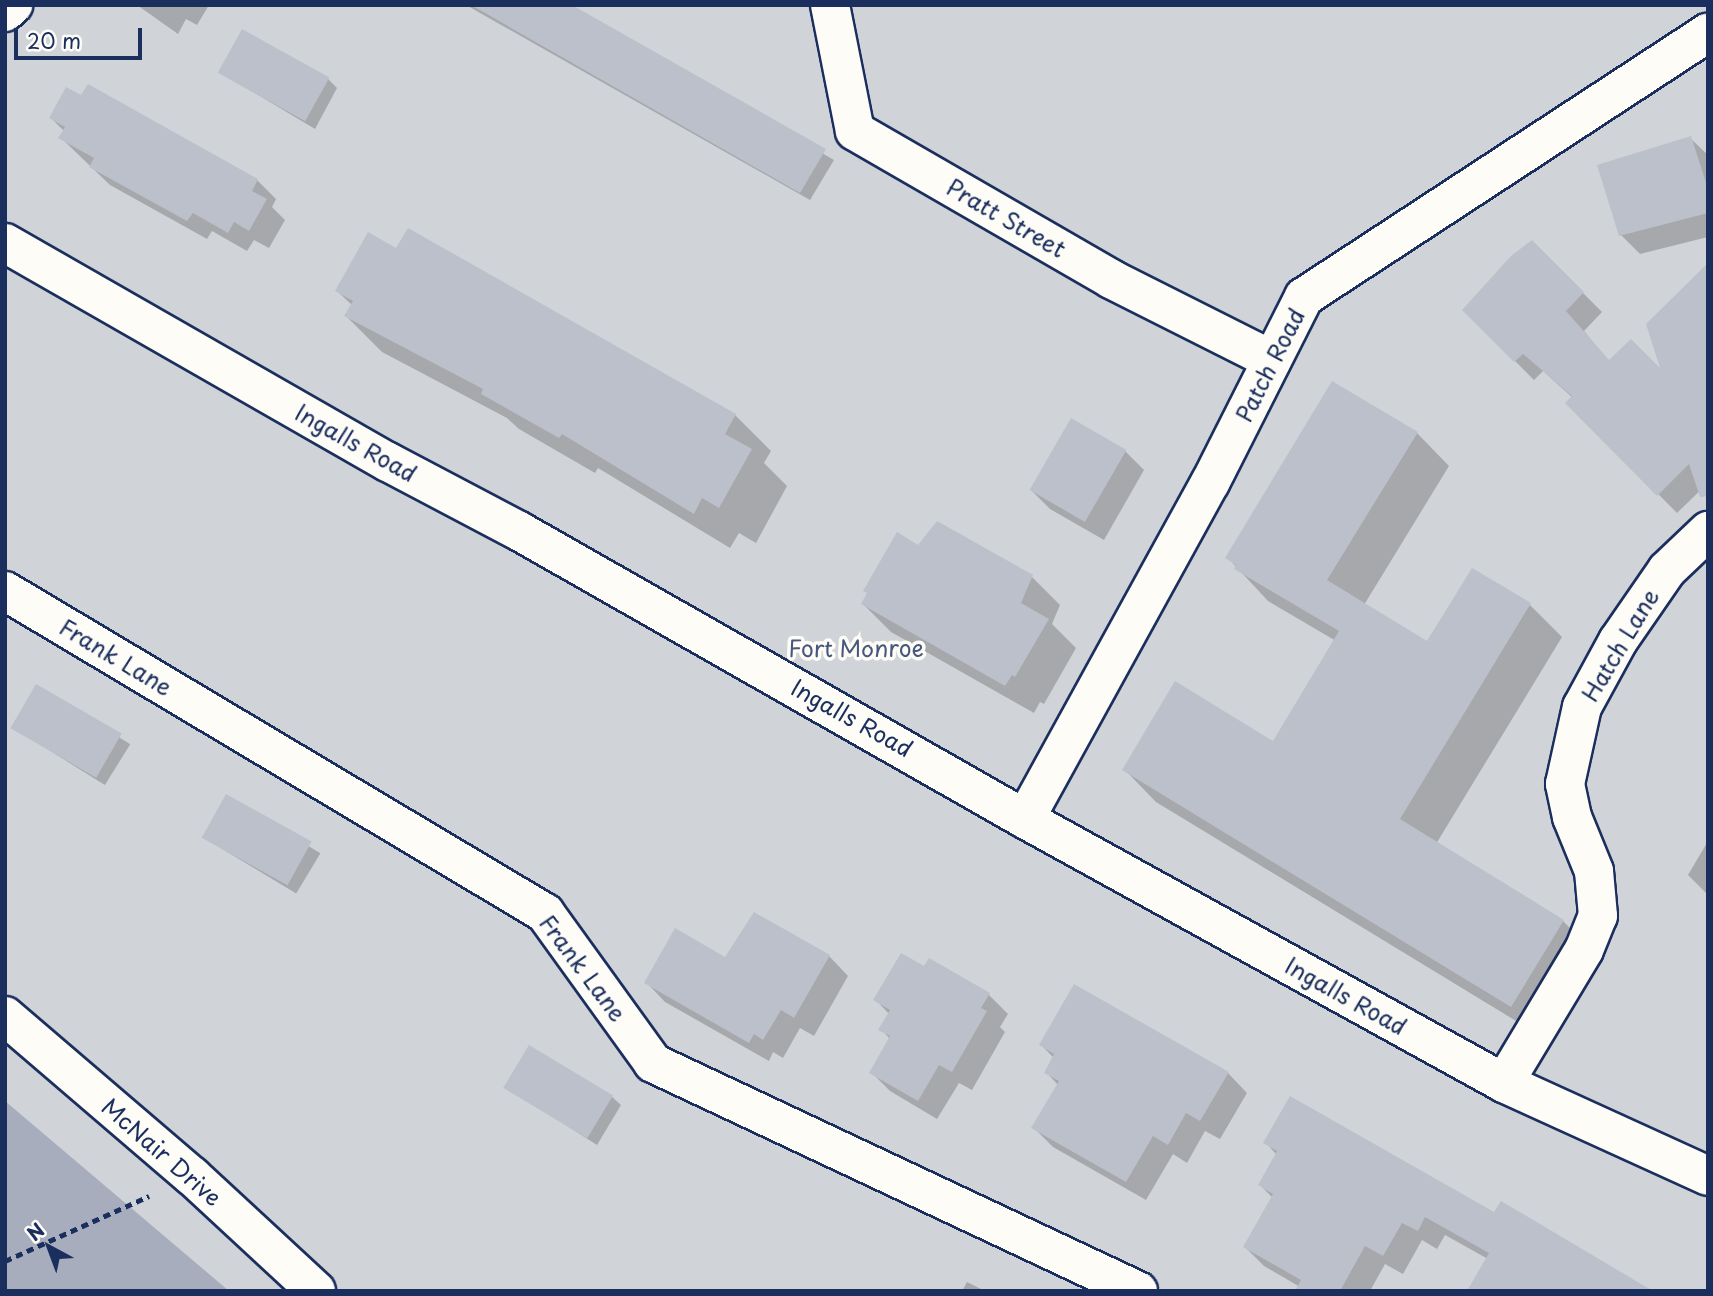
<!DOCTYPE html>
<style>
body{margin:0}
#map{position:relative;width:1713px;height:1296px;overflow:hidden;background:#f0f0ee;font-family:"Playpen Sans",sans-serif}
div>[style]{position:absolute}
.green>*{inset:0;background:#d0d3d8;transform-origin:0 0}
.water>*{inset:0;background:#a7adbd}
.shadow>*{inset:0;background:#0003;transform-origin:0 0}
.building>*{inset:0;background:#bbc0ca;transform-origin:0 0}
.path>*{height:4.5px;margin-top:-2.25px;transform-origin:0;background:repeating-linear-gradient(90deg,#1b2f5e 0 7px,transparent 0 12px)}
.roads{filter:drop-shadow(2px 0 #1b2f5e) drop-shadow(-2px 0 #1b2f5e) drop-shadow(0 2px #1b2f5e) drop-shadow(0 -2px #1b2f5e)}
.minor>*{height:38px;margin:-19px;padding:0 19px;transform-origin:19px;border-radius:19px;background:#fdfcf7}
.tertiary>*{height:38px;margin:-19px;padding:0 19px;transform-origin:19px;border-radius:19px;background:#fdfcf7}
span{translate:-50% -50%;white-space:nowrap;text-align:center;line-height:1.15;-webkit-text-stroke:7px #fdfcf7;paint-order:stroke}
.street-label{font-size:23px;color:#1b2f5e}
.park-label{font-size:23px;color:#48587c}
.frame{position:absolute;inset:0;border:7px solid #1b2f5e;pointer-events:none}
.north{position:absolute;left:14px;top:1212px;width:70px;height:70px;-webkit-text-stroke:5px #fdfcf7;paint-order:stroke;rotate:319deg;font-size:19px;font-weight:700;line-height:28px;text-align:center;color:#1b2f5e}
.north::after{content:'';display:block;margin:auto;width:24px;height:32px;background:#1b2f5e;clip-path:polygon(50% 0,100% 100%,50% 72%,0 100%)}
.scale{position:absolute;left:14px;top:28px;width:128px;height:32px;box-sizing:border-box;border:4px solid #1b2f5e;border-top:0;padding-left:9px;font-size:21px;line-height:24px;white-space:nowrap;color:#1b2f5e;-webkit-text-stroke:5px #fdfcf7;paint-order:stroke}
</style>
<div id="map">
<div class="green">
<i style="left:5px;top:5px;width:1703px;height:1286px"></i>
</div>
<div class="water">
<i style="clip-path:polygon(5px 1101px,229px 1291px,5px 1291px)"></i>
</div>
<div class="shadow">
<i style="clip-path:polygon(137px 5px,209px 5px,197px 25px,186px 19px,178px 34px)"></i>
<i style="clip-path:polygon(466px 5px,568px 5px,834px 160px,810px 200px)"></i>
<i style="clip-path:polygon(220px 72px,328px 79px,337px 88px,315px 129px)"></i>
<i style="clip-path:polygon(51px 118px,257px 180px,276px 199px,272px 207px,285px 220px,269px 248px,254px 240px,247px 251px,212px 231px,207px 239px,110px 185px,60px 137px,64px 131px)"></i>
<i style="clip-path:polygon(1690px 138px,1708px 155px,1708px 237px,1640px 254px,1621px 235px)"></i>
<i style="clip-path:polygon(1532px 242px,1602px 312px,1584px 331px,1708px 483px,1677px 513px,1568px 403px,1573px 398px,1543px 371px,1534px 380px,1464px 310px)"></i>
<i style="clip-path:polygon(337px 291px,735px 415px,771px 451px,764px 463px,787px 486px,756px 543px,739px 533px,730px 548px,598px 468px,595px 473px,519px 429px,507px 418px,382px 352px,346px 316px,352px 305px)"></i>
<i style="clip-path:polygon(1417px 433px,1449px 466px,1364px 605px,1428px 644px,1530px 605px,1562px 637px,1436px 844px,1563px 921px,1595px 953px,1544px 1038px,1156px 802px,1124px 769px,1273px 743px,1336px 641px,1268px 601px,1228px 558px)"></i>
<i style="clip-path:polygon(1125px 451px,1144px 470px,1104px 540px,1050px 509px,1031px 490px)"></i>
<i style="clip-path:polygon(1032px 577px,1060px 605px,1052px 624px,1076px 648px,1044px 704px,1040px 702px,1034px 713px,891px 632px,863px 604px)"></i>
<i style="left:37px;top:686px;width:110px;height:48px;rotate:32deg"></i>
<i style="left:227px;top:797px;width:109px;height:47px;rotate:31deg"></i>
<i style="clip-path:polygon(1708px 841px,1708px 895px,1688px 875px)"></i>
<i style="clip-path:polygon(829px 956px,848px 976px,814px 1036px,800px 1028px,783px 1058px,773px 1052px,769px 1061px,665px 1002px,646px 982px,725px 959px)"></i>
<i style="clip-path:polygon(924px 969px,989px 995px,1008px 1014px,1000px 1027px,1005px 1032px,972px 1090px,959px 1083px,937px 1119px,890px 1091px,871px 1072px,890px 1039px,881px 1029px,889px 1014px,876px 1000px)"></i>
<i style="clip-path:polygon(1041px 1045px,1228px 1073px,1247px 1093px,1220px 1139px,1205px 1131px,1187px 1163px,1173px 1154px,1146px 1200px,1053px 1147px,1034px 1128px,1058px 1085px,1046px 1072px,1054px 1058px)"></i>
<i style="clip-path:polygon(506px 1087px,611px 1096px,621px 1105px,597px 1145px)"></i>
<i style="clip-path:polygon(1265px 1142px,1495px 1214px,1652px 1291px,1488px 1259px,1445px 1235px,1437px 1249px,1422px 1240px,1403px 1274px,1385px 1264px,1370px 1291px,1307px 1291px,1264px 1266px,1245px 1247px,1273px 1198px,1260px 1185px,1277px 1155px)"></i>
<i style="clip-path:polygon(967px 1282px,985px 1291px,962px 1291px)"></i>
</div>
<div class="building">
<i style="clip-path:polygon(471px 5px,572px 5px,826px 149px,800px 193px)"></i>
<i style="left:242px;top:29px;width:100px;height:50px;rotate:29deg"></i>
<i style="clip-path:polygon(88px 84px,258px 179px,252px 191px,267px 199px,249px 231px,234px 222px,228px 233px,193px 213px,187px 221px,89px 167px,94px 158px,58px 138px,65px 127px,49px 118px,66px 87px,81px 95px)"></i>
<i style="clip-path:polygon(1691px 136px,1708px 189px,1708px 213px,1619px 236px,1597px 165px)"></i>
<i style="clip-path:polygon(408px 228px,736px 414px,725px 434px,752px 449px,719px 508px,702px 498px,694px 514px,562px 434px,559px 438px,481px 394px,483px 389px,344px 316px,353px 301px,335px 291px,368px 232px,396px 248px)"></i>
<i style="clip-path:polygon(1532px 240px,1584px 292px,1566px 311px,1609px 360px,1631px 339px,1660px 368px,1646px 324px,1708px 263px,1708px 496px,1700px 497px,1689px 464px,1657px 496px,1565px 403px,1572px 396px,1523px 354px,1514px 362px,1462px 310px,1511px 256px)"></i>
<i style="clip-path:polygon(1332px 381px,1418px 432px,1327px 580px,1427px 641px,1472px 568px,1531px 603px,1400px 819px,1564px 920px,1511px 1007px,1122px 770px,1175px 681px,1273px 741px,1339px 631px,1234px 569px,1236px 565px,1225px 558px)"></i>
<i style="left:1071px;top:418px;width:64px;height:83px;rotate:30deg"></i>
<i style="clip-path:polygon(937px 521px,1033px 575px,1021px 603px,1049px 619px,1015px 677px,1012px 675px,1005px 686px,861px 604px,867px 593px,863px 591px,897px 532px,918px 545px)"></i>
<i style="left:36px;top:684px;width:99px;height:51px;rotate:30deg"></i>
<i style="left:226px;top:794px;width:98px;height:50px;rotate:29deg"></i>
<i style="clip-path:polygon(754px 912px,830px 955px,794px 1018px,781px 1010px,763px 1040px,754px 1034px,749px 1043px,644px 983px,675px 928px,725px 957px)"></i>
<i style="clip-path:polygon(901px 953px,924px 966px,929px 958px,990px 993px,981px 1008px,987px 1011px,952px 1072px,939px 1065px,918px 1101px,869px 1073px,890px 1036px,878px 1030px,890px 1010px,873px 1000px)"></i>
<i style="clip-path:polygon(1074px 984px,1229px 1072px,1200px 1121px,1186px 1113px,1168px 1145px,1153px 1136px,1126px 1182px,1031px 1128px,1059px 1081px,1044px 1073px,1054px 1054px,1039px 1045px)"></i>
<i style="left:529px;top:1045px;width:98px;height:50px;rotate:31deg"></i>
<i style="clip-path:polygon(1290px 1096px,1494px 1212px,1501px 1201px,1653px 1291px,1467px 1291px,1489px 1253px,1425px 1217px,1418px 1231px,1402px 1223px,1383px 1256px,1365px 1246px,1340px 1291px,1295px 1291px,1301px 1280px,1243px 1247px,1273px 1194px,1258px 1185px,1277px 1151px,1263px 1143px)"></i>
</div>
<div class="path">
<i style="left:5px;top:1261px;width:158px;rotate:-24.3deg"></i>
</div>
<div class="roads">
<div class="minor">
<i style="left:830px;top:5px;width:128px;rotate:78.8deg"></i>
<i style="left:855px;top:131px;width:296px;rotate:30deg"></i>
<i style="left:1111px;top:279px;width:180px;rotate:26.7deg"></i>
<i style="left:5px;top:12px;width:11px;rotate:-41deg"></i>
<i style="left:5px;top:591px;width:629px;rotate:30.81deg"></i>
<i style="left:545px;top:913px;width:185px;rotate:54.2deg"></i>
<i style="left:653px;top:1063px;width:536px;rotate:25.18deg"></i>
<i style="left:1025px;top:819px;width:384px;rotate:-61.2deg"></i>
<i style="left:1210px;top:483px;width:208px;rotate:-63.2deg"></i>
<i style="left:1304px;top:297px;width:483px;rotate:-33.2deg"></i>
<i style="left:1504px;top:1083px;width:155px;rotate:-59deg"></i>
<i style="left:1584px;top:950px;width:37px;rotate:-68deg"></i>
<i style="left:1598px;top:916px;width:45px;rotate:-95.1deg"></i>
<i style="left:1594px;top:871px;width:58px;rotate:-112.2deg"></i>
<i style="left:1572px;top:817px;width:34px;rotate:-102deg"></i>
<i style="left:1565px;top:784px;width:79px;rotate:-77.6deg"></i>
<i style="left:1582px;top:707px;width:75px;rotate:-61.4deg"></i>
<i style="left:1618px;top:641px;width:86px;rotate:-55.4deg"></i>
<i style="left:1667px;top:570px;width:57px;rotate:-43.6deg"></i>
</div>
<div class="tertiary">
<i style="left:5px;top:243px;width:441px;rotate:29.8deg"></i>
<i style="left:388px;top:462px;width:148px;rotate:27.8deg"></i>
<i style="left:519px;top:531px;width:582px;rotate:29.65deg"></i>
<i style="left:1025px;top:819px;width:547px;rotate:28.86deg"></i>
<i style="left:1504px;top:1083px;width:224px;rotate:24.5deg"></i>
<i style="left:5px;top:1016px;width:246px;rotate:40.6deg"></i>
<i style="left:192px;top:1176px;width:169px;rotate:42.8deg"></i>
</div>
</div>
<div class="street-label">
<span style="left:1006px;top:218px;rotate:30deg">Pratt Street</span>
<span style="left:1270px;top:365px;rotate:-63deg">Patch Road</span>
<span style="left:356px;top:443px;rotate:29deg">Ingalls Road</span>
<span style="left:1620px;top:645px;rotate:-59deg">Hatch Lane</span>
<span style="left:116px;top:657px;rotate:31deg">Frank Lane</span>
<span style="left:852px;top:718px;rotate:29deg">Ingalls Road</span>
<span style="left:583px;top:968px;rotate:53deg">Frank Lane</span>
<span style="left:1346px;top:996px;rotate:29deg">Ingalls Road</span>
<span style="left:162px;top:1152px;rotate:41deg">McNair Drive</span>
</div>
<div class="park-label">
<span style="left:856px;top:648px">Fort Monroe</span>
</div>
<div class="frame"></div>
<div class="north">N</div>
<div class="scale">20 m</div>
</div>
